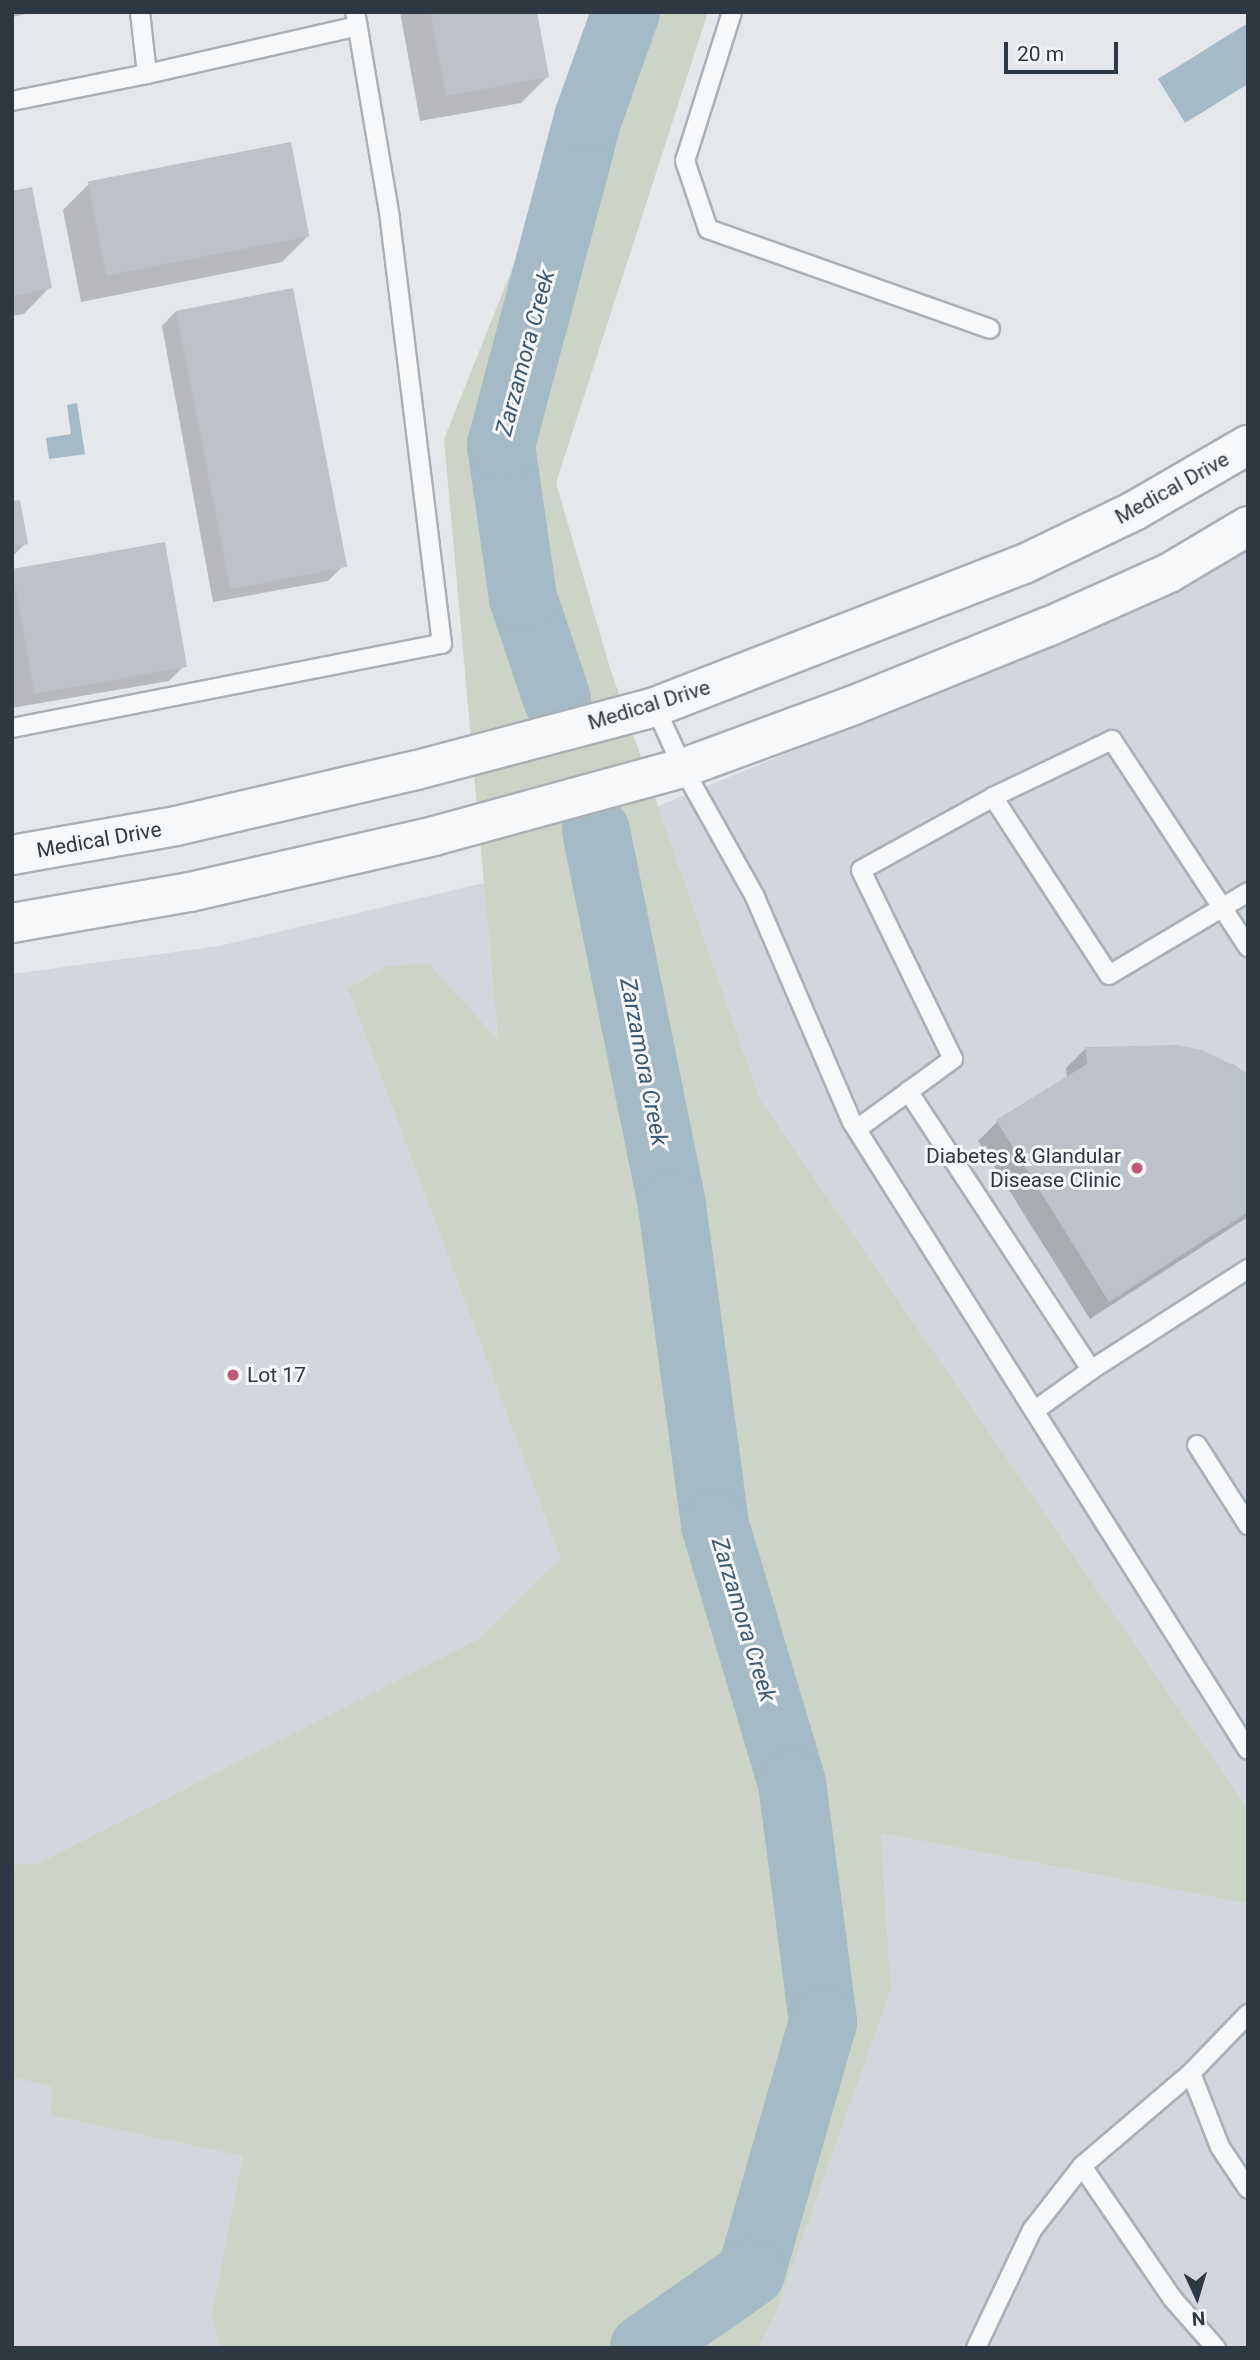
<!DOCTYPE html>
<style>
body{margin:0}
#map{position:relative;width:1260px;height:2360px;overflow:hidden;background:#e5e8eb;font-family:Roboto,sans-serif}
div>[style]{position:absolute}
.built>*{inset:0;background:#d3d7dd}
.green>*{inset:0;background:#ccd4c7}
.water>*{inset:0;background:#a4bac7}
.shadow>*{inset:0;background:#0003}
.river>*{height:68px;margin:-34px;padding:0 34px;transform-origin:34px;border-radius:34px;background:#a4bac7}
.building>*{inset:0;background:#bcc2c7;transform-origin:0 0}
.roads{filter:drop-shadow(2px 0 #aab0b5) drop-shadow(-2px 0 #aab0b5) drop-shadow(0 2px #aab0b5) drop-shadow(0 -2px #aab0b5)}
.service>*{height:18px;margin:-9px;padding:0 9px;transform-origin:9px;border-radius:9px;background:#f7f8f9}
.tertiary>*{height:38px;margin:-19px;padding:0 19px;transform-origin:19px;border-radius:19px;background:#f7f8f9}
.dots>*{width:19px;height:19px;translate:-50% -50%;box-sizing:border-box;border:4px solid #f4f6f8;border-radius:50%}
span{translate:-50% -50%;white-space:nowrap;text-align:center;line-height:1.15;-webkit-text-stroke:6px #f4f6f8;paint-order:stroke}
.street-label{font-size:21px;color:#2e3842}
.poi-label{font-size:21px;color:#2e3842}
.right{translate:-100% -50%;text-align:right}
.left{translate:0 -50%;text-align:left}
.water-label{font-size:23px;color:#3c5b72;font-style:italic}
.frame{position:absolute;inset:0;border:14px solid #2e3842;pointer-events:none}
.north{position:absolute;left:1162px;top:2262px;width:70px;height:70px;-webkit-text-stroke:5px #f4f6f8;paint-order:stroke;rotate:176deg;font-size:19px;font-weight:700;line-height:28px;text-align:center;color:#2e3842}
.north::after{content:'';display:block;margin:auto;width:24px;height:32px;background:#2e3842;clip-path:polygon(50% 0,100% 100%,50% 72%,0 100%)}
.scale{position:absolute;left:1004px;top:42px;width:114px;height:32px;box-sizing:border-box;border:4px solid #2e3842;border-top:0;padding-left:9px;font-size:21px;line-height:24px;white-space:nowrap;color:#2e3842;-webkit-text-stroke:5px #f4f6f8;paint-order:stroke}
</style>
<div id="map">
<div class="built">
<i style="clip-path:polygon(1248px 542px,1248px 1809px,760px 1099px,658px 806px,913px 702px)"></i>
<i style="clip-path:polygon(484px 883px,498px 1041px,674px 1945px,513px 2348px,12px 2348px,12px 974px,219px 946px)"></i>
<i style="clip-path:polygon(881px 1833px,1248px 1904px,1248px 2348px,758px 2348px,776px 2313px,891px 1990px)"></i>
</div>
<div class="green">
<i style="clip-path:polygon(601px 12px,708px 12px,556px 483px,610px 668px,760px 1099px,1248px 1809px,1248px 1904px,881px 1833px,891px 1990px,776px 2313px,758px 2348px,220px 2348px,212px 2314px,243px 2156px,50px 2115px,53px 2087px,12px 2077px,12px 1865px,40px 1863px,479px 1639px,561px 1558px,348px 988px,388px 966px,429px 964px,498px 1040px,444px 439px,591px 72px)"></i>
</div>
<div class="water">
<i style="clip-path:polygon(1248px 23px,1248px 84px,1185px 123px,1158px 79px)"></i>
<i style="clip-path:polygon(77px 403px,85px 454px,49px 459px,46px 438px,71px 434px,67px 405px)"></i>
</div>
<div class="shadow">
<i style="clip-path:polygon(12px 12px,36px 12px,12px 17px)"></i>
<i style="clip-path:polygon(400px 12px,535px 12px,547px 77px,521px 103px,420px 121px)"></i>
<i style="clip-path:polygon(89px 184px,308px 236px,282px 262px,81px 302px,63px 210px)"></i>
<i style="clip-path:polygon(12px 193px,50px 287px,24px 314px,12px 316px)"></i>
<i style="clip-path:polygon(176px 311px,343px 566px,328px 581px,213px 602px,162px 326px)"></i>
<i style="clip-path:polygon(12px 503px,26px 543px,12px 557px)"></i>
<i style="clip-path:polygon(12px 569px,184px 666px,169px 681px,12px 708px)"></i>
<i style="clip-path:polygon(1176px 1046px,1234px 1065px,1248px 1075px,1248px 1217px,1090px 1319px,978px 1141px,997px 1122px,1067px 1078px,1066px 1068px,1086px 1048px)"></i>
</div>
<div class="river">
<i style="left:557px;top:699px;width:107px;rotate:-108.6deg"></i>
<i style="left:523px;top:598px;width:155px;rotate:-98.2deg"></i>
<i style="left:501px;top:445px;width:338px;rotate:-75.1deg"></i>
<i style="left:588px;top:118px;width:113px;rotate:-70.3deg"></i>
<i style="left:596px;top:831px;width:383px;rotate:78.5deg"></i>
<i style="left:672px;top:1206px;width:322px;rotate:82.3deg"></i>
<i style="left:715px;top:1525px;width:269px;rotate:73.4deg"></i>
<i style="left:792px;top:1783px;width:241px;rotate:82.6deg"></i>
<i style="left:823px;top:2022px;width:261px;rotate:106deg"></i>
<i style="left:751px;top:2273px;width:131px;rotate:145deg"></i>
</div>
<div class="building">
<i style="clip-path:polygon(430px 12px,537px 12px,549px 77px,446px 96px)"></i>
<i style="left:291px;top:142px;width:96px;height:207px;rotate:79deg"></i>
<i style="clip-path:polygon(32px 187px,52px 288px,12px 296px,12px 191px)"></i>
<i style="left:293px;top:288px;width:284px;height:119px;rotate:79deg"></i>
<i style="clip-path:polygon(20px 500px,28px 544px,12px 546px,12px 501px)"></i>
<i style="left:165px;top:542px;width:127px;height:155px;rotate:80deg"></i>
<i style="clip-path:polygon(1177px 1045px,1202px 1050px,1248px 1073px,1248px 1212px,1109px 1302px,996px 1120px,1087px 1064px,1085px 1047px)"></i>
</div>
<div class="roads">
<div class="service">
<i style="left:140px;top:12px;width:62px;rotate:83.6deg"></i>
<i style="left:147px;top:74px;width:216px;rotate:-12.8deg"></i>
<i style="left:732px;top:12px;width:156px;rotate:107.5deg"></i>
<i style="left:685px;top:161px;width:72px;rotate:71.3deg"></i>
<i style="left:708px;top:229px;width:299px;rotate:19.5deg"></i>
<i style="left:12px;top:101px;width:138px;rotate:-11.3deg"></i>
<i style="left:655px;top:707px;width:67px;rotate:65.3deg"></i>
<i style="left:683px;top:768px;width:148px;rotate:60.8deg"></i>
<i style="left:755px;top:897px;width:245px;rotate:66.7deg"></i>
<i style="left:852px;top:1122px;width:742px;rotate:57.77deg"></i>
<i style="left:12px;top:728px;width:438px;rotate:-11.1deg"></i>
<i style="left:442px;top:644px;width:429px;rotate:-97deg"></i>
<i style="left:390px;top:218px;width:209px;rotate:-99.6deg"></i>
<i style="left:993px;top:797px;width:132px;rotate:-25.6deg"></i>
<i style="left:1112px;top:740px;width:248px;rotate:56.7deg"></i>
<i style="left:908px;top:1091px;width:334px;rotate:56.7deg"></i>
<i style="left:1091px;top:1370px;width:70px;rotate:144.3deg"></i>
<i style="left:857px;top:1129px;width:119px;rotate:-36.1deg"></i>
<i style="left:953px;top:1059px;width:210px;rotate:-116deg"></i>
<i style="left:861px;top:870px;width:151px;rotate:-28.9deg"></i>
<i style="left:993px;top:797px;width:212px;rotate:56.9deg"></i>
<i style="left:1109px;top:975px;width:162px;rotate:-30.8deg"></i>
<i style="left:1091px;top:1370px;width:187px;rotate:-32.8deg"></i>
<i style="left:1197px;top:1445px;width:95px;rotate:57.5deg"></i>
<i style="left:1191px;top:2073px;width:79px;rotate:68.6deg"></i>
<i style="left:1220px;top:2147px;width:50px;rotate:56.3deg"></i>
<i style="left:1082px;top:2166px;width:160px;rotate:55.7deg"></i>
<i style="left:1172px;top:2298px;width:67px;rotate:48.7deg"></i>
<i style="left:976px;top:2348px;width:131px;rotate:-64.6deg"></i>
<i style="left:1032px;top:2230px;width:81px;rotate:-52deg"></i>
<i style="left:1082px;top:2166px;width:143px;rotate:-40.5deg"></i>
<i style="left:1191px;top:2073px;width:82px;rotate:-46deg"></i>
</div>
<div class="tertiary">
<i style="left:12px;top:855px;width:167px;rotate:-10deg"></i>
<i style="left:176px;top:826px;width:247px;rotate:-13.1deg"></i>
<i style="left:417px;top:770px;width:246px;rotate:-14.8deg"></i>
<i style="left:655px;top:707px;width:394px;rotate:-21.2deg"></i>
<i style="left:1022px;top:565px;width:124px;rotate:-25.7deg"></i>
<i style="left:1134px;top:511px;width:132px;rotate:-30.1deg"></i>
<i style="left:12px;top:923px;width:181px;rotate:-9.9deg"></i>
<i style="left:190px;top:892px;width:250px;rotate:-12.9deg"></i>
<i style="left:434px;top:836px;width:258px;rotate:-15.3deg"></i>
<i style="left:683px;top:768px;width:182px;rotate:-20.2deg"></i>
<i style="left:854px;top:705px;width:211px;rotate:-22deg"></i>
<i style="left:1050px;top:626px;width:130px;rotate:-24deg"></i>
<i style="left:1169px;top:573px;width:92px;rotate:-30.7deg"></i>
</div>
</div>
<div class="dots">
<i style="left:1137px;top:1168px;background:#c15877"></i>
<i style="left:233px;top:1375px;background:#c15877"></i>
</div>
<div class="street-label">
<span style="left:1172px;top:488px;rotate:-29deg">Medical Drive</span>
<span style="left:649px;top:705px;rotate:-17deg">Medical Drive</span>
<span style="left:99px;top:840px;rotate:-10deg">Medical Drive</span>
</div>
<div class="poi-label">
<span class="right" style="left:1121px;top:1168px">Diabetes &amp; Glandular<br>Disease Clinic</span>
<span class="left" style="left:247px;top:1375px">Lot 17</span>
</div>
<div class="water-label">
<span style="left:526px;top:353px;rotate:-75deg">Zarzamora Creek</span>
<span style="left:643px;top:1062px;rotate:79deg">Zarzamora Creek</span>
<span style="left:743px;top:1620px;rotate:73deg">Zarzamora Creek</span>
</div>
<div class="frame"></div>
<div class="north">N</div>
<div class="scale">20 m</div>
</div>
